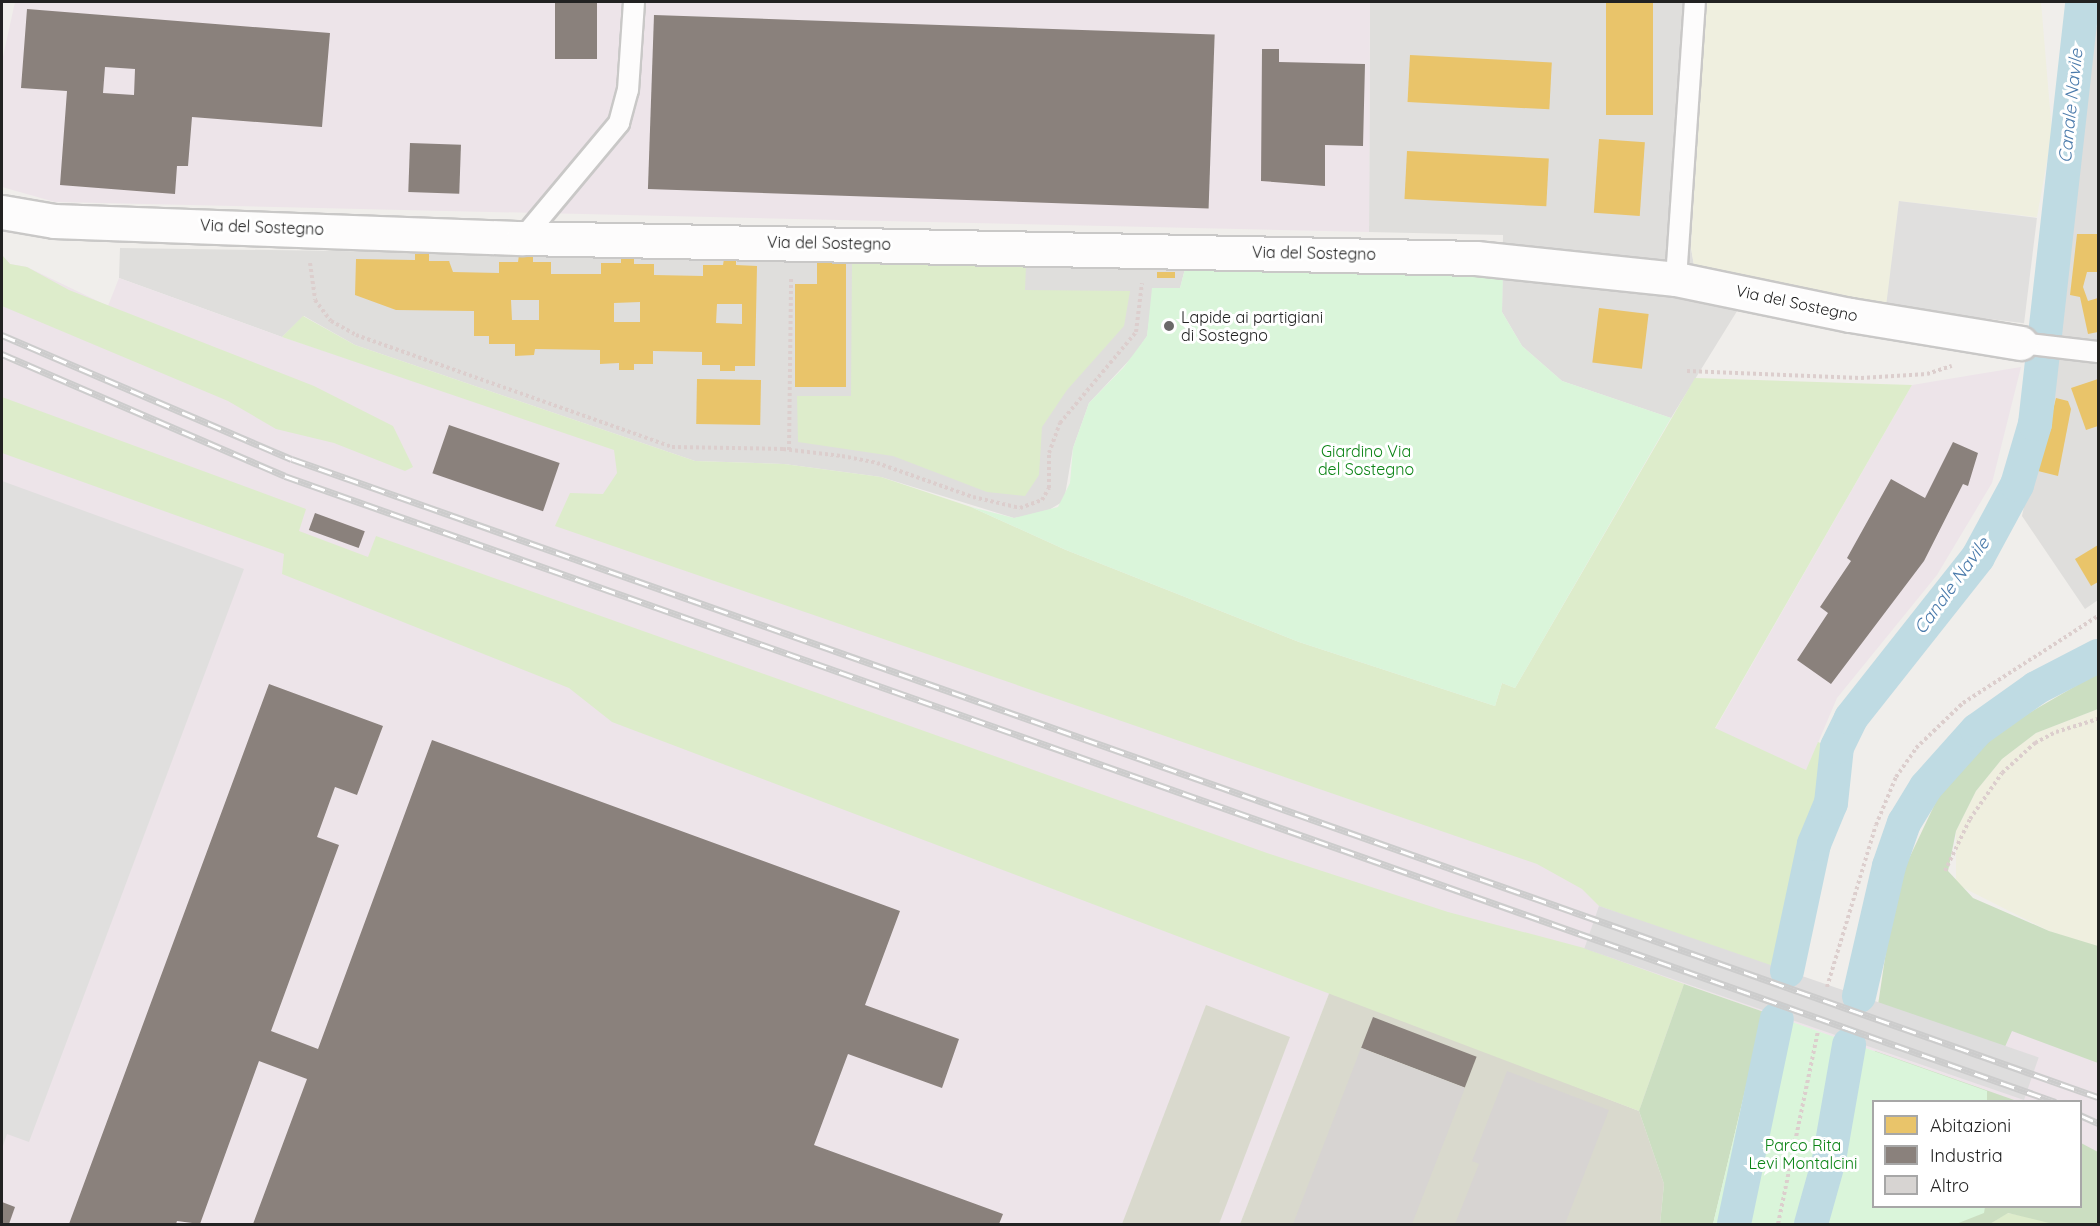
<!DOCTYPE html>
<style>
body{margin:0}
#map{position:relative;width:2100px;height:1226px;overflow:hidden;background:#f0eeeb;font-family:Quicksand,sans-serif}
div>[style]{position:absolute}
.residential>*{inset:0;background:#dfdedc}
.industrial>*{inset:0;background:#ede4e9}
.construction>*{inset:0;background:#d9d9cd}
.farmland>*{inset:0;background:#efefdf}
.grass>*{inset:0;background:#ddeccb}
.forest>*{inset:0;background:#cbdec1}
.park>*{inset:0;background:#daf5da}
.parking>*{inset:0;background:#e0dfde;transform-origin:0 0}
.pier>*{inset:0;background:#dedddd;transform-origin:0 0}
.homes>*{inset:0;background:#e9c46a;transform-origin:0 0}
.industry>*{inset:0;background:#8a817c;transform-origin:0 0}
.canal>*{height:34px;margin:-17px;padding:0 17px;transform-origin:17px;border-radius:17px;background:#bfdbe3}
.building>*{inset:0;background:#d7d4d2}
.path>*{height:4px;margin-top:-2px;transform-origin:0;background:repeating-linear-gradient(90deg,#dccecd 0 3px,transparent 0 6px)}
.roads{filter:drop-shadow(2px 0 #c9c8c7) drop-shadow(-2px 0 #c9c8c7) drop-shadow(0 2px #c9c8c7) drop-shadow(0 -2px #c9c8c7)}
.service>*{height:20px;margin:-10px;padding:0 10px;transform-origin:10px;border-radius:10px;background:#fdfcfc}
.minor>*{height:33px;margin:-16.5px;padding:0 16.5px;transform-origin:16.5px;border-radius:16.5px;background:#fdfcfc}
.rail>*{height:7px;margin-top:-3.5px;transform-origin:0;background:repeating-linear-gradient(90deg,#fff 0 14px,#ccc 0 28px);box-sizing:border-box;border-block:2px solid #ccc}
.dots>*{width:16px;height:16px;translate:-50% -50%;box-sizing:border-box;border:3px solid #fff;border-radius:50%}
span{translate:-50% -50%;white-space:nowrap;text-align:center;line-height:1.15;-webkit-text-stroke:6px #fff;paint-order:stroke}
.street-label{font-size:16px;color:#222}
.poi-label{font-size:16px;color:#222}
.left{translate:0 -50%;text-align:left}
.park-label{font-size:16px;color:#0c8416}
.water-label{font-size:18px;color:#4a7aab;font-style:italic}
.frame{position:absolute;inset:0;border:3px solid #222;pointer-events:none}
.legend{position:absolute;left:1872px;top:1100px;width:210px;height:108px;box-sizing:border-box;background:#fff;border:2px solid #a7a7a7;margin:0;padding:8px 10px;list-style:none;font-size:18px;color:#222}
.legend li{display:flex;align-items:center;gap:12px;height:30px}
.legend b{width:30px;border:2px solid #a7a7a7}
</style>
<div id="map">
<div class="residential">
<i style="clip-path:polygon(1370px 2px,1704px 2px,1691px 248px,1694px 265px,1755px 282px,1671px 418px,1562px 381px,1522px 346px,1502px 312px,1503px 235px,1369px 232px)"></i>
<i style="clip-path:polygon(2088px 20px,2098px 28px,2098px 600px,2085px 609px,2022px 516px,2051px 374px)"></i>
<i style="clip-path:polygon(120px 248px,766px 257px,1187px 261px,1180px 288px,1150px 315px,1147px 336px,1135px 354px,1089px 403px,1073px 448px,1064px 501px,1042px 514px,1014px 518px,881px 477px,784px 464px,695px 461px,355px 345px,304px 316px,282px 337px,119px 278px)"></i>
</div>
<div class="industrial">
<i style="clip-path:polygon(15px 2px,1370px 2px,1369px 232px,55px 202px,2px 187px,2px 61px)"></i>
<i style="clip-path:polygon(2px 255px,10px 264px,27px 267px,108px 306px,119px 278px,282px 337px,1091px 603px,1700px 942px,2004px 1049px,2020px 1009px,2098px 1035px,2098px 1224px,2053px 1224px,2080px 1206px,2080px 1102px,1987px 1101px,1987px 1091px,1685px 984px,1639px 1111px,1330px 991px,1240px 1224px,2px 1224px)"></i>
<i style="clip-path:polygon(2021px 367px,1992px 483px,1937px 575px,1837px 698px,1806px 771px,1715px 729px,1912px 385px)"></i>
</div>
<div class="construction">
<i style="clip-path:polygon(1330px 991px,1639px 1111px,1664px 1184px,1660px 1224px,1240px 1224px)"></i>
<i style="clip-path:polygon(1206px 1005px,1290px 1037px,1219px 1224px,1122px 1224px)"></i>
</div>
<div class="farmland">
<i style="clip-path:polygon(1704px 2px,2041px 2px,2052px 133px,2037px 217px,1899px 201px,1887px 306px,1707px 273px,1694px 266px,1691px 248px)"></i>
<i style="clip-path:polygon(2098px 709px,2098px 948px,2049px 931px,1956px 884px,1956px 831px,1976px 791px,2002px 759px,2036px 733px)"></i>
</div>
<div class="grass">
<i style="clip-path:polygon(2px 255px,10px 264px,27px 267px,69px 290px,314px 386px,393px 426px,413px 467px,405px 471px,334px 443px,276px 429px,228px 401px,2px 306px)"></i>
<i style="clip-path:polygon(852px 262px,1026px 266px,1025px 290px,1130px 291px,1124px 326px,1067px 390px,1042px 427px,1039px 475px,1025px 496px,987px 492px,893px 456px,798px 442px,797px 396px,851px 396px)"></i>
<i style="clip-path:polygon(303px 316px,355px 345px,695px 461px,784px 464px,881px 477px,971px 507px,1066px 550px,1299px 642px,1495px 706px,1502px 683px,1515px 688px,1695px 378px,1912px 385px,1715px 728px,1806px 770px,1818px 742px,1829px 747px,1820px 804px,1802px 837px,1772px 968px,1599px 906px,1582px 889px,1537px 864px,555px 526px,570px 493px,603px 494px,617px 473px,614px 450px,282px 337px)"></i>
<i style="clip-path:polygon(2px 397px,306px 509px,299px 531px,368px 557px,376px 536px,1267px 853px,1448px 912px,1584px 948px,1684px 984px,1639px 1111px,612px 722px,569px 688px,282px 574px,284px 554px,2px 453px)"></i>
<i style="clip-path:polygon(2007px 1213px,2041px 1219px,2053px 1224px,1990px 1224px)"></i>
</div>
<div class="forest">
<i style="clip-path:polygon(2098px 673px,2098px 709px,2036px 733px,2002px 759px,1976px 791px,1956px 831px,1948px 871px,1973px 898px,2049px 931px,2098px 946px,2098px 1063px,2012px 1031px,2004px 1049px,1878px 1005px,1892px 911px,1905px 867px,1941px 791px,1959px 764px,1986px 738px)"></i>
<i style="clip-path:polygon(1684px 984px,1764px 1012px,1713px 1224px,1660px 1224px,1664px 1184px,1639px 1111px)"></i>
<i style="clip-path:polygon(1875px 1051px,2017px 1101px,1874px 1102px,1874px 1206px,2080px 1206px,2081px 1143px,2098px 1152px,2098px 1224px,2053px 1224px,2008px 1213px,1990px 1224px,1845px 1224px)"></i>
</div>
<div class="park">
<i style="clip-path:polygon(1187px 261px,1503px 272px,1502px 312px,1522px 346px,1562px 381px,1671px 418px,1515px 688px,1502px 683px,1495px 706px,1299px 642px,1066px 550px,971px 507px,1014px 518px,1058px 507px,1070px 483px,1073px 448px,1089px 403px,1124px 367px,1147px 336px,1152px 288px,1180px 288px)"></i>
<i style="clip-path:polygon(1764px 1012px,1987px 1091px,1987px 1101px,1874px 1102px,1874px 1206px,1985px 1207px,1984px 1213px,1956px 1224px,1713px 1224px)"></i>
</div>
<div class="parking">
<i style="left:1899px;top:201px;width:139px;height:106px;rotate:7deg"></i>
<i style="clip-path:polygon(2px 481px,244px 569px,29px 1142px,7px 1134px,2px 1149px)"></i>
</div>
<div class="pier">
<i style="left:1599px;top:906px;width:465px;height:45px;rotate:19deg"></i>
</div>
<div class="homes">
<i style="left:1606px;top:2px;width:47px;height:113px"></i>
<i style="left:1410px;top:55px;width:142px;height:47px;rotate:3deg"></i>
<i style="left:1599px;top:139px;width:46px;height:74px;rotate:4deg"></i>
<i style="left:1407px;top:151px;width:142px;height:48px;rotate:3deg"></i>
<i style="clip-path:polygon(2077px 234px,2098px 234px,2098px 272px,2087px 272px,2083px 287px,2088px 301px,2098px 298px,2098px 332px,2088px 334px,2080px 297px,2070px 295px)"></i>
<i style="clip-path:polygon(evenodd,415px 254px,429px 254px,429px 261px,449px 261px,453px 272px,499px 273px,499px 262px,518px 262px,519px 255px,533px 255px,533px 262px,551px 262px,551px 274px,601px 274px,601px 263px,621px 263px,621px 258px,634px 258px,634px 264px,654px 264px,654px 275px,703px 276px,703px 265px,723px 265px,724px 259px,736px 259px,736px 265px,757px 266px,755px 366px,735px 366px,735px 371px,720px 371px,720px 365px,702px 365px,702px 352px,653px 351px,653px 364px,634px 364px,634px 370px,619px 370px,619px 363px,600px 364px,600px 350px,535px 349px,534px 355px,515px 356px,515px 344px,489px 344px,489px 336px,474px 336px,474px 311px,396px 310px,355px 295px,356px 259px,415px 260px,415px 254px,511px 300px,539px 300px,539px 320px,512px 320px,511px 300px,415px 254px,640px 302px,640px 322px,614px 322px,614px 303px,640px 302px,415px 254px,717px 304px,742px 304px,742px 324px,716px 323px,717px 304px)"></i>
<i style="clip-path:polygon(817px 261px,846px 262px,846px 387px,795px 387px,795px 284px,817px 284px)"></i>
<i style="left:1157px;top:272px;width:18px;height:6px"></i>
<i style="left:1599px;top:308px;width:50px;height:55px;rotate:7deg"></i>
<i style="left:697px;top:379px;width:64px;height:45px;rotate:1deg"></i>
<i style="clip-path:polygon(2098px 379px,2098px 426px,2086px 430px,2071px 388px)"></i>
<i style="clip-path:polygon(2056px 398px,2068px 401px,2071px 409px,2058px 476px,2038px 471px)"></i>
<i style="clip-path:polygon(2098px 545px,2098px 582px,2091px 586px,2075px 559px)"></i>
</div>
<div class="industry">
<i style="left:555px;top:2px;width:42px;height:57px"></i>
<i style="clip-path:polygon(evenodd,27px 9px,330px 33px,322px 127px,192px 117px,188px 166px,177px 166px,175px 194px,60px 185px,67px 91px,21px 88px,27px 9px,105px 67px,135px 69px,134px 95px,103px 93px,105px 67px)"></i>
<i style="left:654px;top:15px;width:561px;height:174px;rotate:2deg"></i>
<i style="clip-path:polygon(1262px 49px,1279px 49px,1279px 62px,1365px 64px,1363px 146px,1325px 145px,1325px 186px,1261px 181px)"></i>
<i style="left:410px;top:143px;width:51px;height:49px;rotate:2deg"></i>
<i style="left:449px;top:425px;width:117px;height:51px;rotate:19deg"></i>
<i style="clip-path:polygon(1953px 442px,1978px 453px,1968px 486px,1963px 484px,1924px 561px,1831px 684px,1797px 660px,1828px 613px,1820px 607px,1851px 561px,1847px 558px,1891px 479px,1925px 498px)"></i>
<i style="left:315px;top:513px;width:53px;height:18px;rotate:20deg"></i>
<i style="clip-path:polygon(269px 684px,383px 726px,357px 795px,335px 787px,317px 837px,339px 845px,271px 1031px,318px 1049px,432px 740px,900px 911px,865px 1005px,959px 1039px,942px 1088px,848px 1054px,814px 1145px,1003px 1214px,999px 1224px,253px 1224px,307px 1079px,259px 1061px,200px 1224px,177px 1221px,176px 1224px,69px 1224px)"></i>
<i style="left:1373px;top:1017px;width:111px;height:33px;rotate:21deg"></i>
<i style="clip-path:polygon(2px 1202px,15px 1207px,9px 1224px,2px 1224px)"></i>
</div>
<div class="canal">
<i style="left:1787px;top:971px;width:130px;rotate:-78deg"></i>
<i style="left:1814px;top:844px;width:44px;rotate:-67.5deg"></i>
<i style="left:1831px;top:803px;width:56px;rotate:-83.9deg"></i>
<i style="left:1837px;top:747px;width:32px;rotate:-64deg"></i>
<i style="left:1851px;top:718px;width:205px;rotate:-51.7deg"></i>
<i style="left:1978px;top:557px;width:82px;rotate:-61.6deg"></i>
<i style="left:2017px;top:485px;width:64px;rotate:-73.6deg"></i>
<i style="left:2035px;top:424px;width:425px;rotate:-83.6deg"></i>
<i style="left:1859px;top:996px;width:133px;rotate:-77deg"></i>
<i style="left:1889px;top:866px;width:46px;rotate:-70.8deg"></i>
<i style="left:1904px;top:823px;width:42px;rotate:-58.6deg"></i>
<i style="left:1926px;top:787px;width:76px;rotate:-48.2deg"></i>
<i style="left:1977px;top:730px;width:72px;rotate:-35.4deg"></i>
<i style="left:2036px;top:688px;width:70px;rotate:-27.3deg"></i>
<i style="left:1734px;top:1224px;width:209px;rotate:-78.2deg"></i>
<i style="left:1811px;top:1224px;width:66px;rotate:-74.3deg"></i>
<i style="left:1829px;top:1160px;width:117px;rotate:-80.1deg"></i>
</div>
<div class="building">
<i style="clip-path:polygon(1361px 1048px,1465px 1088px,1412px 1224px,1293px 1224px)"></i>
<i style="clip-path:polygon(1507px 1071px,1609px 1110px,1565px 1224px,1455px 1224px,1479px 1164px,1472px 1161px)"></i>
</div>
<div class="path">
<i style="left:310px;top:263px;width:37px;rotate:82deg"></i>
<i style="left:315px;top:300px;width:26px;rotate:53deg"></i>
<i style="left:331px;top:321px;width:29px;rotate:29deg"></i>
<i style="left:356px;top:335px;width:335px;rotate:19.5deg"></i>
<i style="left:672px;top:447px;width:111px;rotate:1deg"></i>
<i style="left:783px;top:449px;width:59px;rotate:6.8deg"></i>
<i style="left:842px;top:456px;width:36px;rotate:11deg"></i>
<i style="left:877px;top:463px;width:102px;rotate:19.5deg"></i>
<i style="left:973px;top:497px;width:48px;rotate:13.2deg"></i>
<i style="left:1020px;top:508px;width:23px;rotate:-20deg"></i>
<i style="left:1042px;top:500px;width:14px;rotate:-60deg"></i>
<i style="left:1049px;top:488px;width:35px;rotate:-90deg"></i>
<i style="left:1049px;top:453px;width:32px;rotate:-70deg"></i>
<i style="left:1060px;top:423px;width:119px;rotate:-50.1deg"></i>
<i style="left:1136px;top:332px;width:49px;rotate:-83deg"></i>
<i style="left:1687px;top:371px;width:174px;rotate:2.3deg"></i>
<i style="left:1861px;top:378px;width:66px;rotate:-3.5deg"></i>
<i style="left:1927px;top:374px;width:26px;rotate:-18deg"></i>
<i style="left:789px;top:450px;width:173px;rotate:-89.3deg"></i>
<i style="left:1945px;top:871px;width:58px;rotate:-64.3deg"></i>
<i style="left:1970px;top:819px;width:56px;rotate:-55.2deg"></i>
<i style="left:2002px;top:773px;width:45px;rotate:-42.3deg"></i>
<i style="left:2035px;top:743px;width:24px;rotate:-28deg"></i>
<i style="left:2056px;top:732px;width:44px;rotate:-17.2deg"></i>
<i style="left:1827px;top:987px;width:169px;rotate:-73.2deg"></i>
<i style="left:1876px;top:825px;width:52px;rotate:-67.4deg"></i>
<i style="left:1896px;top:777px;width:35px;rotate:-55deg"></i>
<i style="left:1916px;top:748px;width:65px;rotate:-43.8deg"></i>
<i style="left:1963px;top:703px;width:161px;rotate:-32.8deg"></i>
<i style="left:1778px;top:1224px;width:197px;rotate:-78.3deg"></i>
</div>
<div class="roads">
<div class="service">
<i style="left:523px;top:238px;width:150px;rotate:-50.1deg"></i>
<i style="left:619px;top:123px;width:34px;rotate:-75deg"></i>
<i style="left:628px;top:90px;width:88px;rotate:-86.1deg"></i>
<i style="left:1676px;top:279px;width:278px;rotate:-86.1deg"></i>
<i style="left:2021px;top:343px;width:78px;rotate:6.7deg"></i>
</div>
<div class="minor">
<i style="left:2px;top:212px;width:53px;rotate:9.8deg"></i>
<i style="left:54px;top:221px;width:469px;rotate:2.1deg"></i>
<i style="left:523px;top:238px;width:953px;rotate:1.2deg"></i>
<i style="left:1476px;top:258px;width:201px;rotate:6deg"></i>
<i style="left:1676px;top:279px;width:178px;rotate:11.7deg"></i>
<i style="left:1850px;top:315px;width:173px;rotate:9.3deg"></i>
</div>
</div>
<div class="rail">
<i style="left:2px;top:335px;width:315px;rotate:23.2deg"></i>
<i style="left:292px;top:459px;width:1915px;rotate:19.46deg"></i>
<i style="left:2px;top:354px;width:308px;rotate:23.3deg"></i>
<i style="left:285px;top:476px;width:1878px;rotate:19.47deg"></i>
<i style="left:2080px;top:1115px;width:20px;rotate:24deg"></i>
</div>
<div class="dots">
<i style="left:1169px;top:326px;background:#6a6968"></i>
</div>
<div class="street-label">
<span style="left:262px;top:227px;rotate:2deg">Via del Sostegno</span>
<span style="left:829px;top:243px;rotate:1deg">Via del Sostegno</span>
<span style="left:1314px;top:253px;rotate:1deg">Via del Sostegno</span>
<span style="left:1797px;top:303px;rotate:12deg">Via del Sostegno</span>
</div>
<div class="poi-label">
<span class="left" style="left:1181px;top:326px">Lapide ai partigiani<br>di Sostegno</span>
</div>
<div class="park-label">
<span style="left:1366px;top:460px">Giardino Via<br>del Sostegno</span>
<span style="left:1803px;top:1154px">Parco Rita<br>Levi Montalcini</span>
</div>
<div class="water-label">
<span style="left:2071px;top:106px;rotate:-84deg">Canale Navile</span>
<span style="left:1952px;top:586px;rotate:-54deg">Canale Navile</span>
</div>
<div class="frame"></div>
<ul class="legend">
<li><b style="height:16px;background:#e9c46a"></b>Abitazioni</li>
<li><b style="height:16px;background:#8a817c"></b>Industria</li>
<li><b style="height:16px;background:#d7d4d2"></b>Altro</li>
</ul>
</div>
